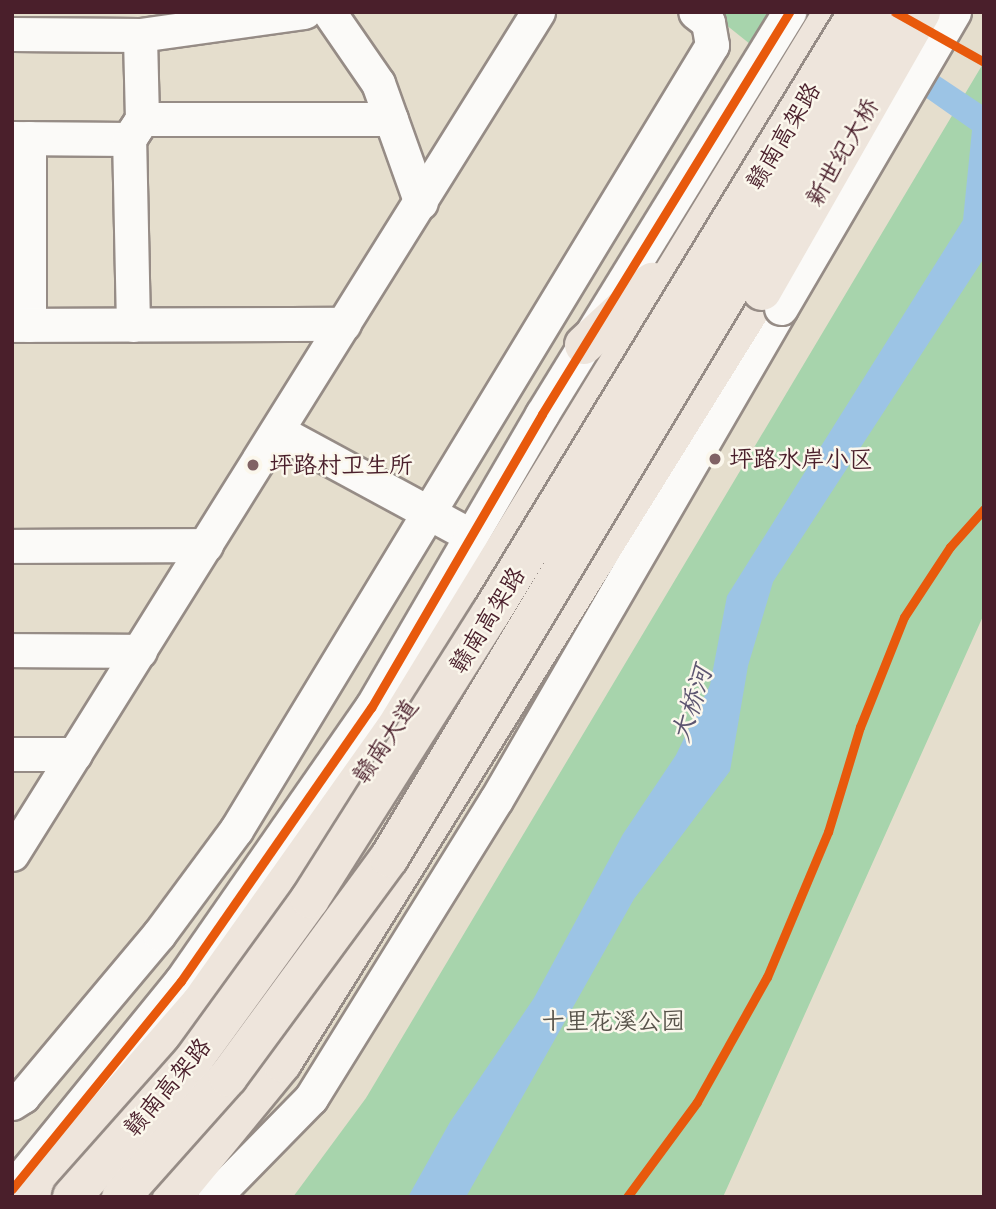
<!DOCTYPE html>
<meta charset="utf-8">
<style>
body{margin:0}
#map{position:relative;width:996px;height:1209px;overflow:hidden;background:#e5decd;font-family:Itim,"LXGW WenKai TC",sans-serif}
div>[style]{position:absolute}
.green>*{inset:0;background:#a7d4ac}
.water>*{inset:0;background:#9cc4e5}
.path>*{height:4.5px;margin-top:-2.25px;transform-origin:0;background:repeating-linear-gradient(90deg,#c2bcba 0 5px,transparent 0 10px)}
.roads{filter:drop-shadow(2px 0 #968c86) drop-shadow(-2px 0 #968c86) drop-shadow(0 2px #968c86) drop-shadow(0 -2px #968c86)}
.minor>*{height:33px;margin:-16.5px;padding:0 16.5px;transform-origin:16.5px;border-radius:16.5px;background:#fbfaf8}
.major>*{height:38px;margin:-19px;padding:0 19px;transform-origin:19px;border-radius:19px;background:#eee5dc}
.bridges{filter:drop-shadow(2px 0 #968c86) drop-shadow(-2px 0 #968c86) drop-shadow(0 2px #968c86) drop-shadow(0 -2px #968c86)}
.minor-bridge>*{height:33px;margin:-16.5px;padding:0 16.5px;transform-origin:16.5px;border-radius:16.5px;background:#fbfaf8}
.major-bridge>*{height:38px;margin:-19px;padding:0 19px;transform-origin:19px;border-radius:19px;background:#eee5dc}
.highway-bridge>*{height:38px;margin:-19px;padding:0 19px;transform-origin:19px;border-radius:19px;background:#eee5dc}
.cycleway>*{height:9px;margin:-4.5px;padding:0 4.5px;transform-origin:4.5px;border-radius:4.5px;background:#e8590c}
.dots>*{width:19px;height:19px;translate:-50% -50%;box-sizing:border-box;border:4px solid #fbf7ec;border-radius:50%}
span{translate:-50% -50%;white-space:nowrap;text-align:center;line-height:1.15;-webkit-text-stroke:5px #fbf7ec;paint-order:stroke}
.street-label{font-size:24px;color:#4a1f2b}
.poi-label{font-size:24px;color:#4a1f2b}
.left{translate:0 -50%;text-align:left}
.park-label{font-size:24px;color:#57534a}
.water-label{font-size:26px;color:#5c5570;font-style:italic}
.frame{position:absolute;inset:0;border:14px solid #4a1f2b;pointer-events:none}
</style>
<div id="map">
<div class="green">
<i style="clip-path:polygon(710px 12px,769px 12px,750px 44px)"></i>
<i style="clip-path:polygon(984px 62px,984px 614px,723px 1197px,293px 1197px,366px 1098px)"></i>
</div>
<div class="water">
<i style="clip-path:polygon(804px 12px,843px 12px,984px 106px,984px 258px,773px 582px,748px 666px,730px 771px,634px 899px,466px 1197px,408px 1197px,450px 1122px,534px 998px,623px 834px,676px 755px,710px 685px,727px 596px,963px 220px,972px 130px)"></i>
</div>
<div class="path">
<i style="left:963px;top:50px;width:24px;rotate:30deg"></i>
<i style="left:627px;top:1197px;width:118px;rotate:-53.6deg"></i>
<i style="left:697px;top:1102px;width:143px;rotate:-60.8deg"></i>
<i style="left:767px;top:977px;width:157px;rotate:-67.2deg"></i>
<i style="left:828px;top:832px;width:110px;rotate:-73.1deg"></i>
<i style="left:860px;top:727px;width:118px;rotate:-68.2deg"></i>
<i style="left:904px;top:617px;width:84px;rotate:-56.7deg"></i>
<i style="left:950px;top:547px;width:51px;rotate:-48.2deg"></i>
</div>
<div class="roads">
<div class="minor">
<i style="left:329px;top:12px;width:86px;rotate:55.4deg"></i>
<i style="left:378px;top:83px;width:127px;rotate:70.3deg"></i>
<i style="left:12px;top:34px;width:128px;rotate:0.4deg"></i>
<i style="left:140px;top:35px;width:166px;rotate:-8deg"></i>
<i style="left:12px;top:138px;width:117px;rotate:0.5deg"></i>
<i style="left:129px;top:139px;width:24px;rotate:-57deg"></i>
<i style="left:142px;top:119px;width:249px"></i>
<i style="left:29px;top:138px;width:187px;rotate:90deg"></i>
<i style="left:12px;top:325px;width:332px;rotate:-0.2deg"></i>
<i style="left:133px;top:325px;width:186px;rotate:-91.2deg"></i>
<i style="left:129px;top:139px;width:24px;rotate:-57deg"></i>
<i style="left:142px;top:119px;width:84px;rotate:-91.4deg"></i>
<i style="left:278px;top:431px;width:220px;rotate:28.5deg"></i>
<i style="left:12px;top:546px;width:194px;rotate:-0.3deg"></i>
<i style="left:12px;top:650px;width:128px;rotate:0.4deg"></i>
<i style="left:12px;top:754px;width:63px"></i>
<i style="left:12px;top:854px;width:993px;rotate:-58.01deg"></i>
<i style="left:12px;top:1103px;width:13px;rotate:-32deg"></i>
<i style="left:23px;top:1096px;width:212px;rotate:-50deg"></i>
<i style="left:159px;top:934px;width:129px;rotate:-53.5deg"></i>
<i style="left:236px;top:830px;width:918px;rotate:-58.77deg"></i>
<i style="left:712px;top:45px;width:23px;rotate:-100deg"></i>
<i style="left:708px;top:22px;width:16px;rotate:-142deg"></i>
<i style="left:12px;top:1189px;width:268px;rotate:-50.9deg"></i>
<i style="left:181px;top:981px;width:333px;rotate:-55.2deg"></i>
<i style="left:371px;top:708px;width:340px;rotate:-59.8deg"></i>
<i style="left:542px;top:414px;width:472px;rotate:-58.4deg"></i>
<i style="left:214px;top:1197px;width:139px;rotate:-45.6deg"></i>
<i style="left:311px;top:1098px;width:351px;rotate:-58.2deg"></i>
<i style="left:496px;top:800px;width:569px;rotate:-59.92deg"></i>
</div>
<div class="major">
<i style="left:584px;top:345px;width:93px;rotate:-42.8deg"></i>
<i style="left:32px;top:1197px;width:256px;rotate:-49deg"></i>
<i style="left:200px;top:1004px;width:337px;rotate:-54.7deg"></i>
<i style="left:395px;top:729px;width:840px;rotate:-58.58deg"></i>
<i style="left:172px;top:1197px;width:173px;rotate:-50.6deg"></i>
<i style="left:282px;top:1063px;width:909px;rotate:-58.13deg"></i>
</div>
</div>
<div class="bridges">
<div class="minor-bridge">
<i style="left:781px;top:308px;width:343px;rotate:-59.7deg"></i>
</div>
<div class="major-bridge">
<i style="left:762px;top:291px;width:321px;rotate:-60.3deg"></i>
</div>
<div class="highway-bridge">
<i style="left:72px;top:1197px;width:181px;rotate:-48.4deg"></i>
<i style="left:192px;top:1062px;width:201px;rotate:-54.1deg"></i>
<i style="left:310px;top:899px;width:338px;rotate:-57.7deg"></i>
<i style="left:491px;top:613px;width:704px;rotate:-58.59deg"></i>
<i style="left:121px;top:1197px;width:161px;rotate:-48.3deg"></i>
<i style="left:228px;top:1077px;width:272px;rotate:-53.7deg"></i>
<i style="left:389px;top:858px;width:987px;rotate:-59.02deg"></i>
</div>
</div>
<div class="cycleway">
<i style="left:895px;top:12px;width:102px;rotate:29.3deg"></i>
<i style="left:12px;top:1189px;width:268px;rotate:-50.9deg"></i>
<i style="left:181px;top:981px;width:333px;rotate:-55.2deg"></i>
<i style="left:371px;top:708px;width:340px;rotate:-59.8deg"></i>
<i style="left:542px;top:414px;width:472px;rotate:-58.4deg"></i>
<i style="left:627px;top:1197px;width:118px;rotate:-53.6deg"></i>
<i style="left:697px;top:1102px;width:143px;rotate:-60.8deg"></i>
<i style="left:767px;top:977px;width:157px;rotate:-67.2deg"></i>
<i style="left:828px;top:832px;width:110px;rotate:-73.1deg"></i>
<i style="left:860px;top:727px;width:118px;rotate:-68.2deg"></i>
<i style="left:904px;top:617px;width:84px;rotate:-56.7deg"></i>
<i style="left:950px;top:547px;width:51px;rotate:-48.2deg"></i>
</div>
<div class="dots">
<i style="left:715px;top:459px;background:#806264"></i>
<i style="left:253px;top:465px;background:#806264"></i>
</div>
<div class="street-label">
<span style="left:783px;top:136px;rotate:-59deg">赣南高架路</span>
<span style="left:842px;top:152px;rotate:-60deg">新世纪大桥</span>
<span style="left:487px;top:620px;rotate:-58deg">赣南高架路</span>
<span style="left:385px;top:741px;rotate:-56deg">赣南大道</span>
<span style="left:167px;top:1087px;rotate:-50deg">赣南高架路</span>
</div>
<div class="poi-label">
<span class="left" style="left:729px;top:459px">坪路水岸小区</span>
<span class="left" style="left:269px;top:465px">坪路村卫生所</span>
</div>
<div class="park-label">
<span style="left:613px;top:1021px">十里花溪公园</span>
</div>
<div class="water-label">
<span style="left:692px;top:704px;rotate:-72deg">大桥河</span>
</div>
<div class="frame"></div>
</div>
